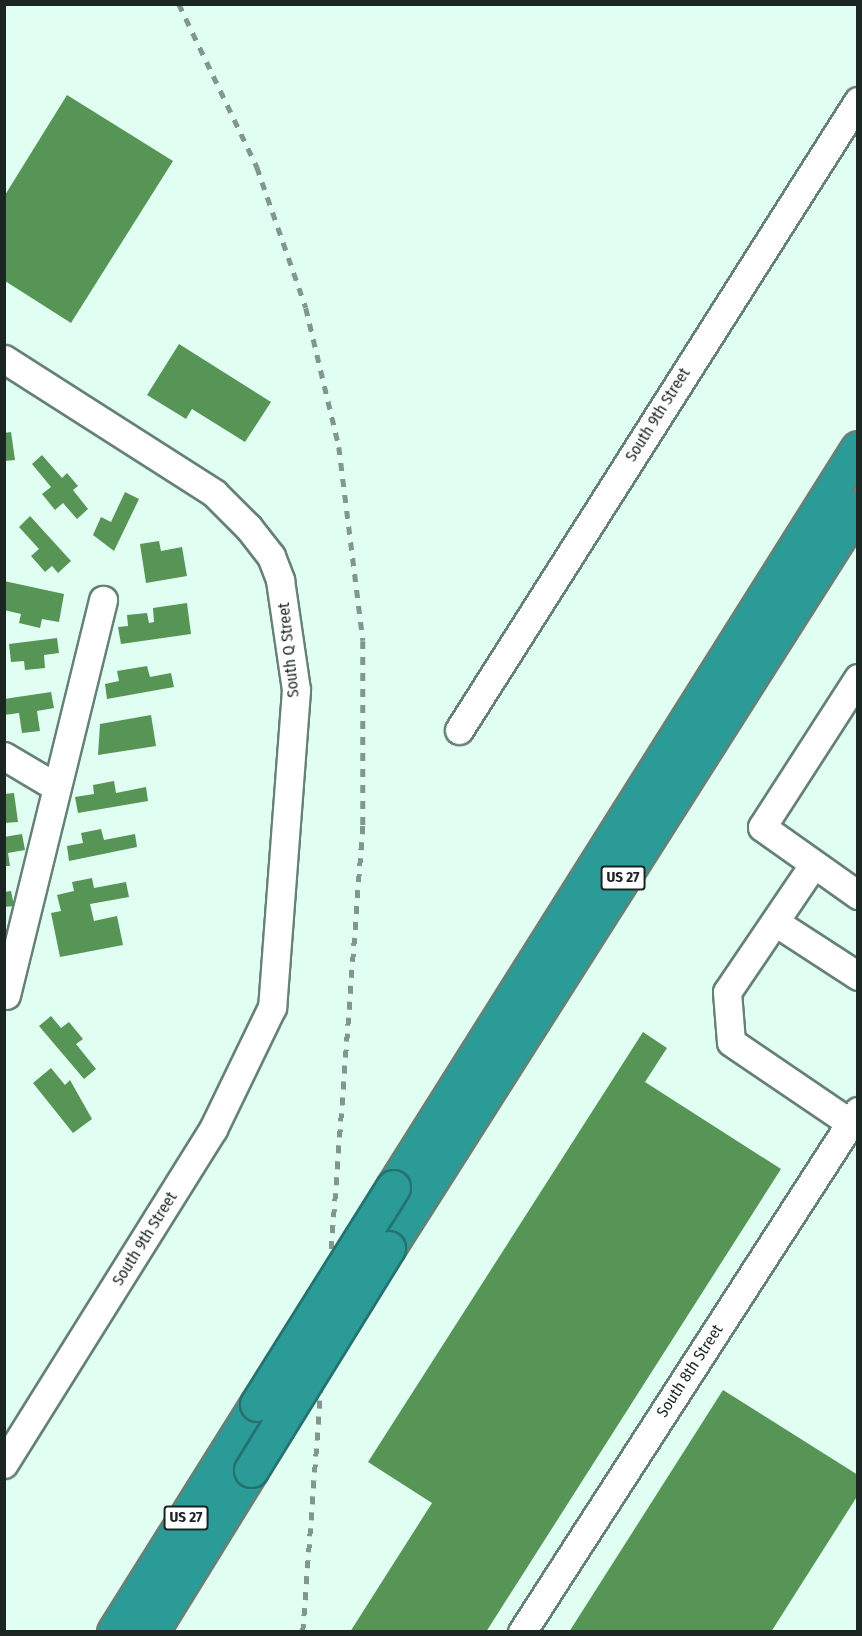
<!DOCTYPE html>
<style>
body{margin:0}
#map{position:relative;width:862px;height:1636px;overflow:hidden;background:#e0fef1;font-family:"Fira Sans Condensed",sans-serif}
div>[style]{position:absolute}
.building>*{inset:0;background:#569555}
.roads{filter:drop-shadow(2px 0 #668175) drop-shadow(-2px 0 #668175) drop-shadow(0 2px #668175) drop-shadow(0 -2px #668175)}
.minor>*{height:27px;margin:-13.5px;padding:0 13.5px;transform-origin:13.5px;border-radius:13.5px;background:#fff}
.highway>*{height:33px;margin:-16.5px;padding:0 16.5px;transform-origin:16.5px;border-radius:16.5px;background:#2a9b97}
.rail>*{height:4.5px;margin-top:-2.25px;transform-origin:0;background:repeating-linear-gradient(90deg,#81968d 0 8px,transparent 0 16px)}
.bridges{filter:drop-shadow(2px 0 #25726e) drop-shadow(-2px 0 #25726e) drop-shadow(0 2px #25726e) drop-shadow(0 -2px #25726e)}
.highway-bridge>*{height:33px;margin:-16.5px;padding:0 16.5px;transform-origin:16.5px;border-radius:16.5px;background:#2a9b97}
span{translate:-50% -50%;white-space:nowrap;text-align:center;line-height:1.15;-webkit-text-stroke:4.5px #fff;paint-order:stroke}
.shield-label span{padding:2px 4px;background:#fff;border:2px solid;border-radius:4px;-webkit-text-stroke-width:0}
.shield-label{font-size:15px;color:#1b2622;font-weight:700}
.street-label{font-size:16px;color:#1b2622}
.frame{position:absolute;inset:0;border:6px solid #1b2622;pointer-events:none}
</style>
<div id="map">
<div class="building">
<i style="clip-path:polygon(67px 95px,173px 161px,71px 323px,5px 281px,5px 195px)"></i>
<i style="clip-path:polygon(179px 344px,271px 402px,245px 442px,192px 409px,186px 419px,147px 395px)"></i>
<i style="clip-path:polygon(11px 432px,15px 460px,4px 461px,4px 433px)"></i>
<i style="clip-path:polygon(42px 455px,62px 478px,67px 473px,78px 486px,73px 490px,88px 509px,77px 519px,63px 503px,55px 510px,42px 494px,51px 487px,32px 464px)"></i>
<i style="clip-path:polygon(125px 492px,139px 499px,114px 551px,93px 535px,101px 517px,111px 522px)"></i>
<i style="clip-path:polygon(30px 516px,71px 561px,58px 573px,52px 566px,45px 572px,31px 556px,39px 549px,19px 527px)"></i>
<i style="clip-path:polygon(159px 541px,161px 551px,182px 547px,187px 576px,146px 583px,140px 544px)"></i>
<i style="clip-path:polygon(4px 581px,64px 594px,59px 622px,42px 619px,40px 628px,19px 623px,21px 614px,4px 610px)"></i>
<i style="clip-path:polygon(187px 603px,191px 634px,121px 644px,118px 627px,128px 626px,127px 615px,147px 613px,149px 623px,154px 622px,153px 608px)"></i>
<i style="clip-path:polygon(57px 638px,59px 653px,44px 655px,45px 668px,25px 670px,24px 661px,11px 662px,9px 644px)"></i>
<i style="clip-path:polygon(147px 666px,150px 677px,171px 673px,174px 687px,107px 699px,105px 684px,119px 681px,117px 671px)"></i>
<i style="clip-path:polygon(51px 692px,54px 708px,37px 711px,40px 731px,22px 733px,19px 713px,4px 715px,4px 699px)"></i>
<i style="clip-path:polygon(151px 715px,156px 746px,98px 755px,100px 724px)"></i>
<i style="clip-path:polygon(114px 781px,116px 793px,146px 787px,148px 801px,78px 813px,75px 797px,94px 794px,93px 785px)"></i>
<i style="clip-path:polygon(14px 793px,18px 822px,4px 823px,4px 794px)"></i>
<i style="clip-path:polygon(101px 829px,104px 840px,135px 834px,137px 847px,69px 861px,67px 846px,83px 843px,81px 833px)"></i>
<i style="clip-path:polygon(22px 834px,25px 850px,8px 853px,10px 866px,4px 866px,4px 837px)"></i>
<i style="clip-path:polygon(92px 878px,94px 888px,126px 882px,129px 897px,90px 904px,94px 921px,117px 916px,123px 945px,60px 957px,51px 913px,61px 911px,57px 895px,74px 891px,72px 882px)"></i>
<i style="clip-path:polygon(11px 891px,14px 906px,4px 907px,4px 892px)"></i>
<i style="clip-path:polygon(51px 1016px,61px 1028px,69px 1022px,83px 1039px,76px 1044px,96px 1069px,84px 1079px,39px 1026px)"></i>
<i style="clip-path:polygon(643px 1032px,667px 1048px,645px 1082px,781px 1169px,486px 1632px,350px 1632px,432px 1503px,368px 1462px)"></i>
<i style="clip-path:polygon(51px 1068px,65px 1085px,70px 1080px,92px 1119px,73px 1133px,33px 1083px)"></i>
<i style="clip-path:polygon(723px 1390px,858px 1475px,858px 1495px,771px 1632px,569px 1632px)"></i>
</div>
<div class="roads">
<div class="minor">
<i style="left:4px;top:359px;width:249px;rotate:32.5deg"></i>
<i style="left:214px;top:493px;width:49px;rotate:45deg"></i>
<i style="left:249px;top:528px;width:36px;rotate:52deg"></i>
<i style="left:271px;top:556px;width:26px;rotate:69deg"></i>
<i style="left:280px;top:580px;width:111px;rotate:81.7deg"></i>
<i style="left:296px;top:690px;width:318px;rotate:94.3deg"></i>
<i style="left:272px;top:1007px;width:136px;rotate:115.8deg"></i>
<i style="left:213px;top:1129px;width:395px;rotate:122deg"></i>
<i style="left:858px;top:678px;width:177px;rotate:122.8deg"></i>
<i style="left:762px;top:827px;width:118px;rotate:35.3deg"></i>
<i style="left:459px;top:730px;width:745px;rotate:-57.61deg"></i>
<i style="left:4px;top:756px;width:57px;rotate:30.6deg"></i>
<i style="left:813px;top:865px;width:153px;rotate:124.1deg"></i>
<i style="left:727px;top:992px;width:50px;rotate:85.4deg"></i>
<i style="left:731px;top:1042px;width:144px;rotate:34.2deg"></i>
<i style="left:775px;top:922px;width:99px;rotate:33deg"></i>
<i style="left:6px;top:995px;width:407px;rotate:-76.2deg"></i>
<i style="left:522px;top:1632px;width:620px;rotate:-57.18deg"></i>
</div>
<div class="highway">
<i style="left:393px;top:1187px;width:873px;rotate:-57.82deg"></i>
<i style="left:388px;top:1248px;width:877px;rotate:-57.61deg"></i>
<i style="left:114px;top:1632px;width:269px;rotate:-57.9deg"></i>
<i style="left:151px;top:1632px;width:190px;rotate:-58.3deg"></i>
</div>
</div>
<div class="rail">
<i style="left:179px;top:4px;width:181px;rotate:64.4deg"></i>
<i style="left:257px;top:167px;width:149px;rotate:70.8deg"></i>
<i style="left:306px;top:308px;width:143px;rotate:76.6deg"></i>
<i style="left:339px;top:447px;width:195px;rotate:82.9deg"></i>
<i style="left:363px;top:641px;width:185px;rotate:90deg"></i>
<i style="left:363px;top:826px;width:808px;rotate:94.26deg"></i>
</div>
<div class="bridges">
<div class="highway-bridge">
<i style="left:257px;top:1404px;width:256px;rotate:-57.9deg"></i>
<i style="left:251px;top:1470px;width:261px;rotate:-58.3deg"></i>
</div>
</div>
<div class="shield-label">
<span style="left:623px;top:878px">US 27</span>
<span style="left:186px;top:1518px">US 27</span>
</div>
<div class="street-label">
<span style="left:658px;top:415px;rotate:-58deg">South 9th Street</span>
<span style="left:289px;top:650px;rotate:-96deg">South Q Street</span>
<span style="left:145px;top:1239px;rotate:-58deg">South 9th Street</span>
<span style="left:690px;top:1371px;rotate:-57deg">South 8th Street</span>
</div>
<div class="frame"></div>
</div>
